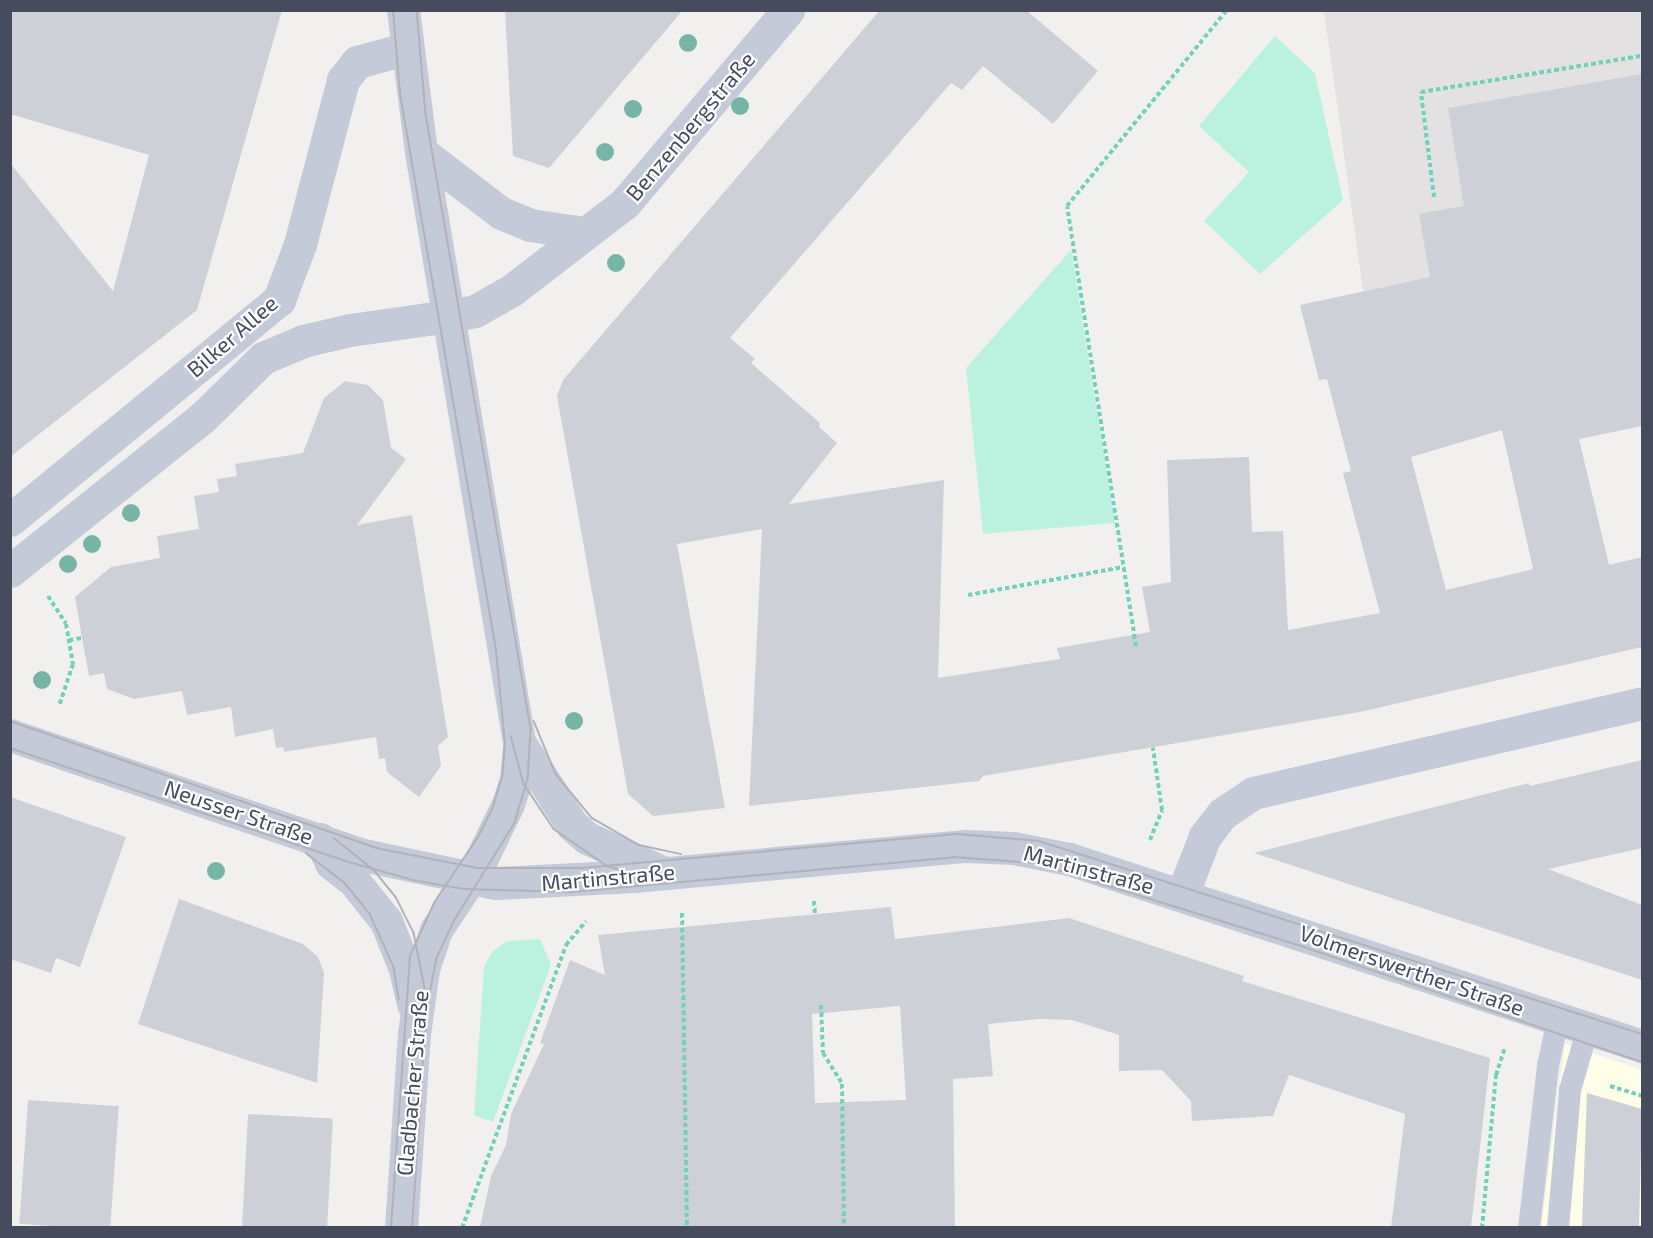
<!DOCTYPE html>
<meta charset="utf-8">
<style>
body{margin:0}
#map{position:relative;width:1653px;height:1238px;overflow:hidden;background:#f2f0ef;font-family:"Exo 2",sans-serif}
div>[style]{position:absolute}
.commercial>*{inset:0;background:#fdfde8}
.education>*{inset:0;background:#e3e1e1}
.green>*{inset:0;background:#bbf2df}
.building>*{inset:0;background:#ced0d7;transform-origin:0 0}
.path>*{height:4px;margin-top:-2px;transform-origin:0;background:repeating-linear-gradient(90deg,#71d2bc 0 4.5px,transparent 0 7.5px)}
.service>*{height:22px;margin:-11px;padding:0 11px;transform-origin:11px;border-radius:11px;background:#c5cad8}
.minor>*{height:33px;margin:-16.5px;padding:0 16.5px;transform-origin:16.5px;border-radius:16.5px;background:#c5cad8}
.tertiary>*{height:33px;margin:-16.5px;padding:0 16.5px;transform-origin:16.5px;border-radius:16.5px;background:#c5cad8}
.tram>*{height:1.5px;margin:-0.75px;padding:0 0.75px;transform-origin:0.75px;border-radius:0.75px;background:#b1b2ba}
.trees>*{width:18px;height:18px;margin:-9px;border-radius:50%;background:#76b5a6}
span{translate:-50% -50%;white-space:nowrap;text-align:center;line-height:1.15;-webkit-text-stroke:4.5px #fff;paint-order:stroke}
.street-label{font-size:22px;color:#464c5e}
.frame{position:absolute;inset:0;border:12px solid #464c5e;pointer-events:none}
</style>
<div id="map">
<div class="commercial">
<i style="clip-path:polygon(1565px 1044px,1642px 1070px,1642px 1227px,1541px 1228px)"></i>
</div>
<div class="education">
<i style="clip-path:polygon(1324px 11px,1642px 11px,1642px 236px,1363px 291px)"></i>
</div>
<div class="green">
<i style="clip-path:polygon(1275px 36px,1315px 73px,1343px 200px,1260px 274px,1204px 221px,1249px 172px,1199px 126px)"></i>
<i style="clip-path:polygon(1071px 250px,1115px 523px,983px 534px,966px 368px)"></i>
<i style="clip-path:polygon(540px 939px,551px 965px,493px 1122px,474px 1115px,484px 967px,492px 952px,507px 941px)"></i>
</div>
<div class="building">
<i style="clip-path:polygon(10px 10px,282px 10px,197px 310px,10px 457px,10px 163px,113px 291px,149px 155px,10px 114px)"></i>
<i style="clip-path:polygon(505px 10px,683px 10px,549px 168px,513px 156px)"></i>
<i style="clip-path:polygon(evenodd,880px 10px,1026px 10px,1098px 71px,1053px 124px,983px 66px,962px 90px,951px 83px,730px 338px,755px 359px,751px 363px,820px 423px,819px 427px,837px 443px,789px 504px,944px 480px,938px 678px,1060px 659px,1057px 648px,1150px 632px,1142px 587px,1171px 582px,1167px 460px,1249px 457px,1252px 532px,1283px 531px,1288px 630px,1380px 613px,1343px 473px,1351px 471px,1327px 379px,1319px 380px,1300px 305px,1430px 277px,1419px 214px,1464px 206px,1448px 108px,1642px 74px,1642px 426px,1579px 439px,1609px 565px,1642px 557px,1642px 647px,1360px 712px,983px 776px,979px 781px,749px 806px,762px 529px,677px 544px,725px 808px,653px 816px,628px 794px,557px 396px,563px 380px,880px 10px,1502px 430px,1533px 569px,1446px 590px,1411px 457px,1502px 430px)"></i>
<i style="clip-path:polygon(345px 381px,368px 385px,383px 400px,391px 448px,406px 459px,357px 525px,412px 515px,448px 737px,438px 746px,441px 766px,419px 797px,387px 772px,385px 758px,379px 759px,376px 737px,284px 752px,283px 747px,276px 748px,273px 729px,235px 737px,231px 707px,187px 715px,182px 691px,134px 699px,107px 689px,104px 673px,89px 676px,82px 638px,75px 597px,111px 567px,160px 558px,157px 536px,199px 529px,194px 496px,219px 492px,217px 479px,237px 476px,235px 464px,303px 453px,324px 398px)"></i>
<i style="clip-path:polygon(1642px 760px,1642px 848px,1548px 869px,1642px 905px,1642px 980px,1254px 853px,1529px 783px,1530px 786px)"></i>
<i style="clip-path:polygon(10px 797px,126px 837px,80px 967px,56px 958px,51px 973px,10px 959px)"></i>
<i style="clip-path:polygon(179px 899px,303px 944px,318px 957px,324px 973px,317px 1083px,138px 1024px)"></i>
<i style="clip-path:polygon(evenodd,891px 907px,895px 939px,1069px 918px,1244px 976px,1242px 981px,1490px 1058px,1471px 1227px,1391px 1227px,1405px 1114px,1289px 1075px,1273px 1116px,1192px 1121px,1191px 1101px,1162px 1070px,1119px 1071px,1119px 1035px,1072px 1020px,1038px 1019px,988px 1024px,993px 1076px,953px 1079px,955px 1227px,480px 1227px,491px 1176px,506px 1145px,511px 1114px,544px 1044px,540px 1043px,570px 960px,605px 975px,598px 935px,891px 907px,900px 1006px,906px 1100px,815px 1103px,812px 1014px,900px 1006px)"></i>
<i style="clip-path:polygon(1587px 1093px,1642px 1109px,1639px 1227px,1582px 1227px)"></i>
<i style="left:28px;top:1100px;width:91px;height:124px;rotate:4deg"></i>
<i style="left:248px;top:1114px;width:85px;height:113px;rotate:3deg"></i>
</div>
<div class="path">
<i style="left:1434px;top:197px;width:106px;rotate:-97.1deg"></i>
<i style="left:1421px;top:92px;width:224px;rotate:-9.3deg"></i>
<i style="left:968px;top:595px;width:158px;rotate:-10.2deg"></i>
<i style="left:48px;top:596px;width:33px;rotate:57deg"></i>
<i style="left:66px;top:624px;width:41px;rotate:80.1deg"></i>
<i style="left:73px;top:664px;width:44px;rotate:108.4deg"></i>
<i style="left:69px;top:640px;width:13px;rotate:-9deg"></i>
<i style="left:1136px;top:646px;width:445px;rotate:-98.9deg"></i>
<i style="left:1067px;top:206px;width:253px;rotate:-50.8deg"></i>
<i style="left:1150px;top:840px;width:32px;rotate:-68deg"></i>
<i style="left:1162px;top:810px;width:63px;rotate:-98.3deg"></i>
<i style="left:814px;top:901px;width:14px;rotate:86deg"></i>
<i style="left:682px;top:913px;width:315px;rotate:89.1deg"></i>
<i style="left:821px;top:1005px;width:48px;rotate:87.6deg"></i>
<i style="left:823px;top:1053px;width:36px;rotate:58deg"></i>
<i style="left:842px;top:1084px;width:144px;rotate:89.2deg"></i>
<i style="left:1610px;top:1086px;width:34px;rotate:17deg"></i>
<i style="left:462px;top:1228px;width:302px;rotate:-69.8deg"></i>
<i style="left:566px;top:945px;width:31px;rotate:-50deg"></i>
<i style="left:1482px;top:1228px;width:154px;rotate:-84.8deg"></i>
<i style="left:1496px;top:1075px;width:29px;rotate:-72deg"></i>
</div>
<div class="service">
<i style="left:1529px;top:1228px;width:163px;rotate:-83.3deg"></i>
<i style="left:1548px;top:1066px;width:48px;rotate:-78deg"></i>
<i style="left:1558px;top:1228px;width:139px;rotate:-85deg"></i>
<i style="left:1570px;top:1090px;width:65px;rotate:-73.8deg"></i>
</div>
<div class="minor">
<i style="left:421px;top:152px;width:101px;rotate:37.3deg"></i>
<i style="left:501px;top:213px;width:31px;rotate:22deg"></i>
<i style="left:530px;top:225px;width:55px;rotate:8.4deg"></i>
<i style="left:448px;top:316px;width:27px;rotate:-10deg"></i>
<i style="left:475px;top:311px;width:43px;rotate:-29.6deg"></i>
<i style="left:512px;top:290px;width:143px;rotate:-37.6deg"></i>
<i style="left:625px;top:203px;width:253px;rotate:-49.8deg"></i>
</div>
<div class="tertiary">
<i style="left:10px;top:520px;width:348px;rotate:-39.3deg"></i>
<i style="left:279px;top:300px;width:60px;rotate:-69.4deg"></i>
<i style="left:300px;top:244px;width:170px;rotate:-75.3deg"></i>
<i style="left:343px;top:80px;width:23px;rotate:-52deg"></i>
<i style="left:357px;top:62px;width:50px;rotate:-15.2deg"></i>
<i style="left:10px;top:571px;width:246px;rotate:-38.6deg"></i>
<i style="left:202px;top:418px;width:86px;rotate:-44.5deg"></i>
<i style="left:263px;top:358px;width:43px;rotate:-23deg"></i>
<i style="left:303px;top:341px;width:48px;rotate:-13.2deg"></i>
<i style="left:350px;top:330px;width:99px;rotate:-8.1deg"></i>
<i style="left:10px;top:735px;width:373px;rotate:18.8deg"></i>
<i style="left:363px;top:855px;width:136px;rotate:11.9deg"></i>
<i style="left:496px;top:883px;width:138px;rotate:-2.9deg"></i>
<i style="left:634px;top:876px;width:333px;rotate:-5.2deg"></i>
<i style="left:966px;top:846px;width:47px;rotate:2.4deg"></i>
<i style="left:1013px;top:848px;width:57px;rotate:11.1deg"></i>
<i style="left:1069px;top:859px;width:603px;rotate:18.07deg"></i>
<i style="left:519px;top:742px;width:98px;rotate:57.4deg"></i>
<i style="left:572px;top:825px;width:20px;rotate:41deg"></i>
<i style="left:587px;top:838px;width:82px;rotate:24.4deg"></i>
<i style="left:320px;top:839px;width:26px;rotate:65deg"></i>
<i style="left:331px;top:863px;width:28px;rotate:38deg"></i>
<i style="left:353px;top:880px;width:53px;rotate:51.2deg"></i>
<i style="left:386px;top:921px;width:52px;rotate:68.4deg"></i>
<i style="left:405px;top:969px;width:36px;rotate:77deg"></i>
<i style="left:1182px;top:895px;width:63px;rotate:-68.7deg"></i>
<i style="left:1205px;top:836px;width:28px;rotate:-52deg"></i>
<i style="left:1222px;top:814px;width:37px;rotate:-34deg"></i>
<i style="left:1253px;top:793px;width:399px;rotate:-13deg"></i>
<i style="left:401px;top:1228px;width:194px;rotate:-86.2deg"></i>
<i style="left:414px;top:1034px;width:66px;rotate:-82.1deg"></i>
<i style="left:423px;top:969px;width:41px;rotate:-71.6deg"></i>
<i style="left:436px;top:930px;width:74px;rotate:-56.5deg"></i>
<i style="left:477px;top:868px;width:71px;rotate:-64.2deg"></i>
<i style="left:508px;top:804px;width:25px;rotate:-72deg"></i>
<i style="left:516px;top:780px;width:38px;rotate:-85deg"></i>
<i style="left:519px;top:742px;width:598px;rotate:-99.43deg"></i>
<i style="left:421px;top:152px;width:143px;rotate:-97.2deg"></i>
</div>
<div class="tram">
<i style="left:417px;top:10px;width:104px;rotate:85.1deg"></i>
<i style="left:426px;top:114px;width:624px;rotate:80.31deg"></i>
<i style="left:531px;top:729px;width:50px;rotate:93.4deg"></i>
<i style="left:528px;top:779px;width:46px;rotate:106.5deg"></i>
<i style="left:515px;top:823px;width:114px;rotate:121.7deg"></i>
<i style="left:455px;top:920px;width:42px;rotate:115.3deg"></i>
<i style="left:437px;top:958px;width:42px;rotate:101deg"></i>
<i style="left:429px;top:999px;width:89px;rotate:95.1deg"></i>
<i style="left:10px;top:721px;width:387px;rotate:19.1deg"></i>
<i style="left:376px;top:848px;width:103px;rotate:11.2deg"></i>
<i style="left:477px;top:868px;width:105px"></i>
<i style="left:582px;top:868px;width:378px;rotate:-5.2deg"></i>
<i style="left:958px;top:834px;width:81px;rotate:4.9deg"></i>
<i style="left:1039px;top:841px;width:633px;rotate:17.75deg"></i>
<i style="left:534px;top:721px;width:57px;rotate:67.5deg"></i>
<i style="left:556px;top:774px;width:57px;rotate:50.7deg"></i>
<i style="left:592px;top:818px;width:54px;rotate:29.9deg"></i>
<i style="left:639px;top:845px;width:43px;rotate:12.1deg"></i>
<i style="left:511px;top:736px;width:50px;rotate:74.8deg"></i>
<i style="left:524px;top:784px;width:54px;rotate:56.3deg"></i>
<i style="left:554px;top:829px;width:65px;rotate:34.9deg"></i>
<i style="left:607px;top:866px;width:50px;rotate:15.2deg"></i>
<i style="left:10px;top:748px;width:350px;rotate:18.6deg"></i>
<i style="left:342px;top:860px;width:74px;rotate:15.7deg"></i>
<i style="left:413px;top:880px;width:52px;rotate:10deg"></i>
<i style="left:464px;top:889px;width:108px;rotate:1.6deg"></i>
<i style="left:572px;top:892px;width:384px;rotate:-5.2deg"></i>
<i style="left:954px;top:857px;width:81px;rotate:4.2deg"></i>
<i style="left:1035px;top:863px;width:282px;rotate:17.3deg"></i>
<i style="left:1304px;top:947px;width:357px;rotate:18.8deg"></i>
<i style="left:334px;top:838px;width:51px;rotate:38.7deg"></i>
<i style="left:374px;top:870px;width:35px;rotate:51deg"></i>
<i style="left:396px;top:897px;width:40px;rotate:63.4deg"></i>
<i style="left:414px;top:933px;width:56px;rotate:78.7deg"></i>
<i style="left:306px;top:853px;width:49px;rotate:37.6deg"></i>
<i style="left:345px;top:883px;width:40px;rotate:51deg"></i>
<i style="left:370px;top:914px;width:58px;rotate:65.6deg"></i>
<i style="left:394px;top:967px;width:33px;rotate:81deg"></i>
<i style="left:391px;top:1228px;width:273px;rotate:-86deg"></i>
<i style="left:410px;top:956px;width:58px;rotate:-65.6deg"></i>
<i style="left:434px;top:903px;width:79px;rotate:-56.3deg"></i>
<i style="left:478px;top:837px;width:30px;rotate:-63deg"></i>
<i style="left:492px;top:810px;width:34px;rotate:-73deg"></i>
<i style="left:502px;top:778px;width:34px;rotate:-85deg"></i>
<i style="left:505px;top:744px;width:94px;rotate:-95.5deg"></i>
<i style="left:496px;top:650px;width:564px;rotate:-99.8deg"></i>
<i style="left:400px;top:94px;width:84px;rotate:-94.8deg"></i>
<i style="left:412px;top:1228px;width:147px;rotate:-86.1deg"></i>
</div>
<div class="trees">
<i style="left:688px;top:43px"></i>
<i style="left:740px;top:106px"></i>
<i style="left:633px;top:109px"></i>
<i style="left:605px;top:152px"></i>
<i style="left:616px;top:263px"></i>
<i style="left:131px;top:513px"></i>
<i style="left:92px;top:544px"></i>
<i style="left:68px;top:564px"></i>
<i style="left:42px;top:680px"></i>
<i style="left:574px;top:721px"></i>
<i style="left:216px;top:871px"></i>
</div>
<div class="street-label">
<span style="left:690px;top:126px;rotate:-50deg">Benzenbergstraße</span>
<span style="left:232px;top:336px;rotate:-41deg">Bilker Allee</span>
<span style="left:239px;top:812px;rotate:19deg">Neusser Straße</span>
<span style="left:1089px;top:869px;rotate:15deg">Martinstraße</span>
<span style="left:608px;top:877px;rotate:-5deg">Martinstraße</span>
<span style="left:1412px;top:970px;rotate:19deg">Volmerswerther Straße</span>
<span style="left:412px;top:1083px;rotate:-85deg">Gladbacher Straße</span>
</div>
<div class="frame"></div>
</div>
